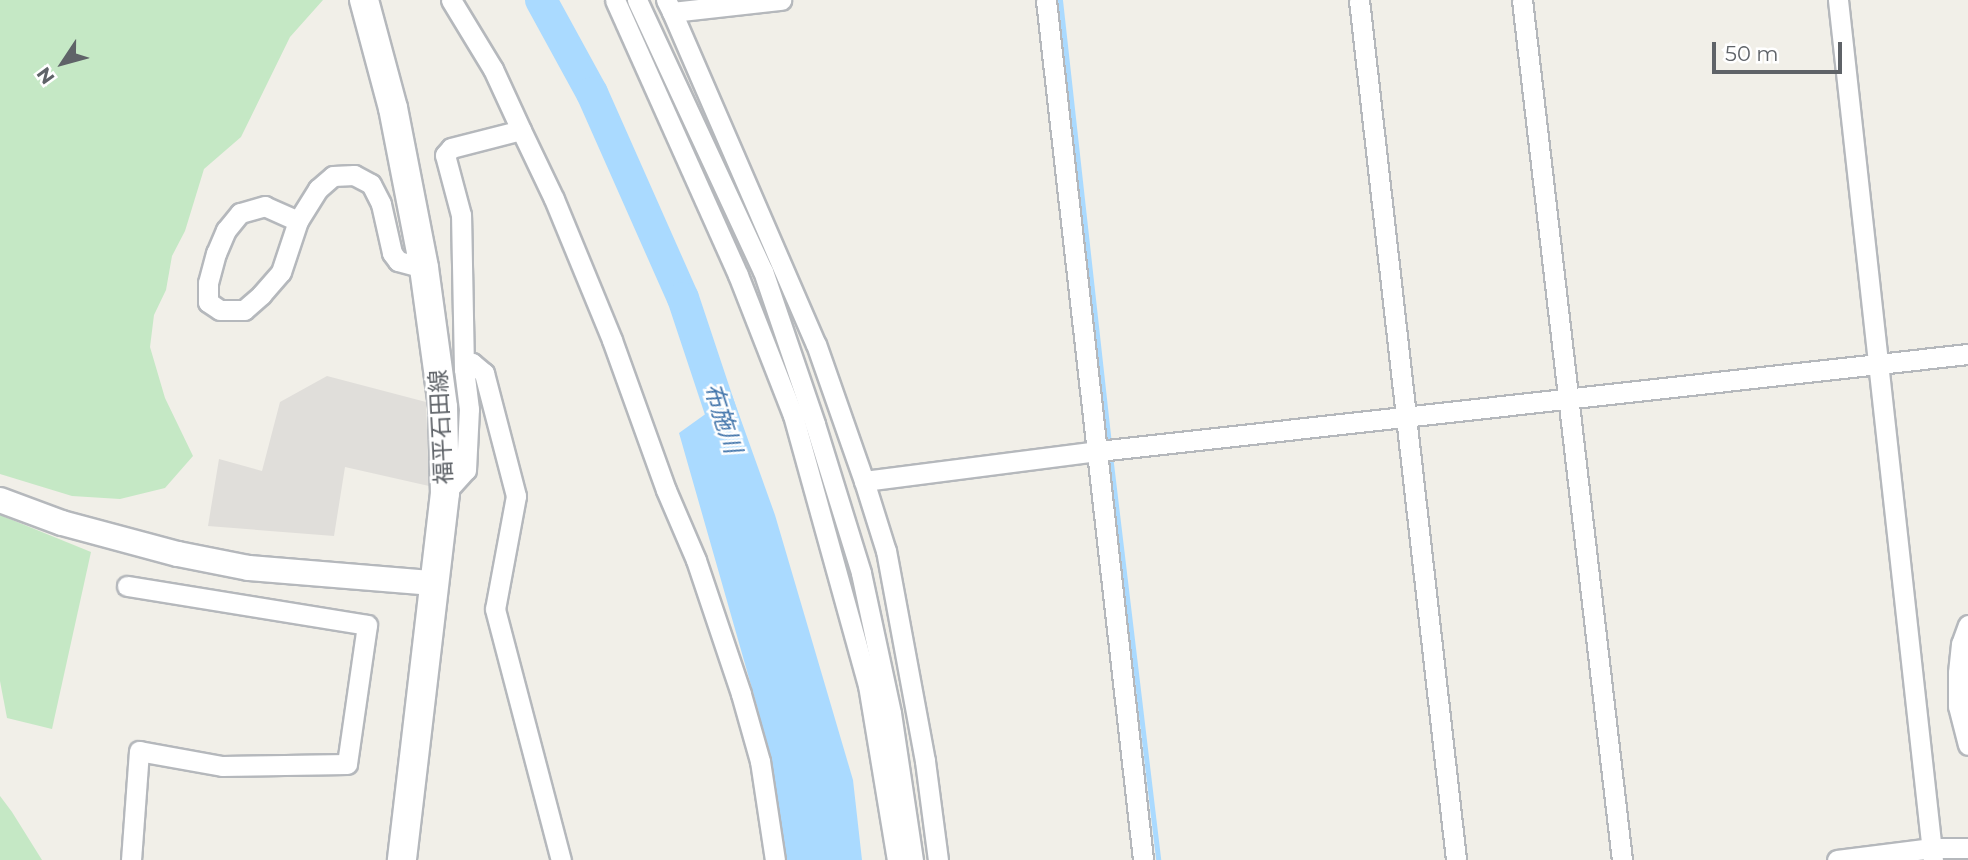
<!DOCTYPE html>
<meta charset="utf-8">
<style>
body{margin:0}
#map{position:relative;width:1968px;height:860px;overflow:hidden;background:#f1efe8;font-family:Montserrat,"Noto Sans JP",sans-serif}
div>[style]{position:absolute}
.industrial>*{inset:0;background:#e0deda}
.green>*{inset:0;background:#c5e8c5}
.water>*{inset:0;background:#aadaff}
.stream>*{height:5px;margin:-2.5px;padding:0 2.5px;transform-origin:2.5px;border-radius:2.5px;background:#aadaff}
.river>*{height:32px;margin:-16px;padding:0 16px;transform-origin:16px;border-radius:16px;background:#aadaff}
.roads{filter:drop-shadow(2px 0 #b5b8bc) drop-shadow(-2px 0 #b5b8bc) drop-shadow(0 2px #b5b8bc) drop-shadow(0 -2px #b5b8bc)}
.minor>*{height:19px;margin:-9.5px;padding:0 9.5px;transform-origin:9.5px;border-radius:9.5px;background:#fff}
.tertiary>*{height:24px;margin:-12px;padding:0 12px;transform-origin:12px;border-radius:12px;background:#fff}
.secondary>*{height:28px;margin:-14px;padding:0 14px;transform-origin:14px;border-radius:14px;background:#fff}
span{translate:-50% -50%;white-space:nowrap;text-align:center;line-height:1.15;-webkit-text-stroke:5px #fff;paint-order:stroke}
.street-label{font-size:23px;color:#5f6368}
.water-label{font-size:24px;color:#4174aa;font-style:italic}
.north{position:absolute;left:28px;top:28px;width:70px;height:70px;-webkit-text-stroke:5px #fff;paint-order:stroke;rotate:234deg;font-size:19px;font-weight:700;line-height:28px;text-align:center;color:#5f6368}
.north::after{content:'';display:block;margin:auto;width:24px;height:32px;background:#5f6368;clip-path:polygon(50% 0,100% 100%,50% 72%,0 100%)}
.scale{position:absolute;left:1712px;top:42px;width:130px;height:32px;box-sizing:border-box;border:4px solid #5f6368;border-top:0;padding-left:9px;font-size:21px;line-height:24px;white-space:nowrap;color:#5f6368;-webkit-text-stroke:5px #fff;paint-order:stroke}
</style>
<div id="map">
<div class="industrial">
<i style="clip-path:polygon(327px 376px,426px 402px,429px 486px,345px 467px,334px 536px,208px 526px,219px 459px,262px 471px,280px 402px)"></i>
</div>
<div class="green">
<i style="clip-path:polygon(0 0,323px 0,290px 37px,241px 137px,204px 169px,185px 231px,172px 256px,166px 290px,154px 315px,150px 347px,165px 398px,193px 456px,165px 488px,120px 499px,72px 496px,0 474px)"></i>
<i style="clip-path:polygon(0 515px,91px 552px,52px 729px,7px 718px,0 681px)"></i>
<i style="clip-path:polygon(0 796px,12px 812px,42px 860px,0 860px)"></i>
</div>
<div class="water">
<i style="clip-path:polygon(732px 395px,775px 515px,853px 780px,862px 860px,780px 860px,759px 713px,679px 433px)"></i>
</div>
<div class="stream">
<i style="left:1060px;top:0;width:449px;rotate:83.7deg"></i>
<i style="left:1110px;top:455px;width:408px;rotate:83.2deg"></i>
</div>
<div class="river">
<i style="left:541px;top:0;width:106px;rotate:61.3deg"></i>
<i style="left:592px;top:93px;width:224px;rotate:66.1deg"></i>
<i style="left:683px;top:298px;width:155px;rotate:71.6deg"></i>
</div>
<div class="roads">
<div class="minor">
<i style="left:451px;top:0;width:81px;rotate:58.7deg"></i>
<i style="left:493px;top:69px;width:67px;rotate:65.3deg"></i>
<i style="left:615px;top:0;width:301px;rotate:65.9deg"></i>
<i style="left:738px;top:275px;width:150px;rotate:68.6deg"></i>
<i style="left:793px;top:415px;width:280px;rotate:74.5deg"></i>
<i style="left:868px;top:685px;width:177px;rotate:80.6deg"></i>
<i style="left:637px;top:0;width:299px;rotate:65.1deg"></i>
<i style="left:763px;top:271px;width:162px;rotate:71.2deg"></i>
<i style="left:815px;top:424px;width:156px;rotate:72.8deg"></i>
<i style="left:861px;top:573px;width:143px;rotate:77.9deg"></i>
<i style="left:891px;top:713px;width:149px;rotate:81.5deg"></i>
<i style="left:666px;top:0;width:13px;rotate:63deg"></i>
<i style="left:672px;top:12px;width:110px;rotate:-6.3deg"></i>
<i style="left:1046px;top:0;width:865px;rotate:83.56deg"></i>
<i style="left:1359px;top:0;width:865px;rotate:83.56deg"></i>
<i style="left:1522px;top:0;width:866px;rotate:83.37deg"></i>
<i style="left:1838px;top:0;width:865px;rotate:83.7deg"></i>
<i style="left:672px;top:12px;width:362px;rotate:66.6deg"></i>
<i style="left:816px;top:344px;width:145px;rotate:70.7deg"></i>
<i style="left:298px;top:221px;width:36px;rotate:-156deg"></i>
<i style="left:265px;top:206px;width:26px;rotate:164deg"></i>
<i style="left:240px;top:213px;width:22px;rotate:129deg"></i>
<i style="left:226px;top:230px;width:25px;rotate:113deg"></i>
<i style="left:216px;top:253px;width:31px;rotate:105deg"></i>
<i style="left:208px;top:283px;width:19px;rotate:90deg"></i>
<i style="left:208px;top:302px;width:14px;rotate:34deg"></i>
<i style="left:220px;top:310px;width:24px"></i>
<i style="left:244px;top:310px;width:23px;rotate:-41deg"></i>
<i style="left:261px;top:295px;width:30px;rotate:-49deg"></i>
<i style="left:281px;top:272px;width:54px;rotate:-71.6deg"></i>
<i style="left:298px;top:221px;width:38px;rotate:-58deg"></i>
<i style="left:318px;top:189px;width:20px;rotate:-41deg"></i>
<i style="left:333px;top:176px;width:21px;rotate:-3deg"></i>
<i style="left:354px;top:175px;width:19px;rotate:28deg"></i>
<i style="left:371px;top:184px;width:22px;rotate:63deg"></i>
<i style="left:381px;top:204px;width:50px;rotate:77.3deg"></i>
<i style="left:392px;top:253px;width:10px;rotate:53deg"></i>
<i style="left:398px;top:261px;width:27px;rotate:15deg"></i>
<i style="left:464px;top:369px;width:154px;rotate:-91.1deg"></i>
<i style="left:461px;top:215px;width:62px;rotate:-104.9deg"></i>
<i style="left:445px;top:155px;width:9px;rotate:-49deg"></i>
<i style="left:451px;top:148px;width:72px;rotate:-14.4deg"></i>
<i style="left:521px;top:130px;width:76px;rotate:64.4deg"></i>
<i style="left:554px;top:199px;width:152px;rotate:67.6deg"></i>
<i style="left:612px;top:340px;width:159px;rotate:70.2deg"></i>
<i style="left:666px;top:490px;width:76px;rotate:66.8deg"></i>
<i style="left:696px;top:560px;width:141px;rotate:71.4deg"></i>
<i style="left:741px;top:694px;width:70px;rotate:74.2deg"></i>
<i style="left:760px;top:761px;width:100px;rotate:81.4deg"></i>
<i style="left:445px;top:493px;width:31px;rotate:-48deg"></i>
<i style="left:466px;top:470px;width:61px;rotate:-87.2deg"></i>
<i style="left:469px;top:409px;width:40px;rotate:-97.1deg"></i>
<i style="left:464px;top:369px;width:10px;rotate:-37deg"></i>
<i style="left:472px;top:363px;width:16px;rotate:40deg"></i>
<i style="left:484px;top:373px;width:127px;rotate:75.4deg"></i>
<i style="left:516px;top:496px;width:115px;rotate:100.5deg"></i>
<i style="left:495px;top:609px;width:260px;rotate:75.3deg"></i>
<i style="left:127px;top:586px;width:243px;rotate:9.2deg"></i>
<i style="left:367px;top:625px;width:140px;rotate:98.2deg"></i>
<i style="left:347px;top:764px;width:125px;rotate:179.1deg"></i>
<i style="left:222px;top:766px;width:84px;rotate:-169.8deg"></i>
<i style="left:139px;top:751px;width:109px;rotate:94.2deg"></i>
<i style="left:1968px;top:625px;width:20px;rotate:110deg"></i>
<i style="left:1961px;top:644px;width:29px;rotate:96deg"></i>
<i style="left:1958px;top:673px;width:33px;rotate:90deg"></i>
<i style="left:1958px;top:706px;width:40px;rotate:75.6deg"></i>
<i style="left:938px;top:860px;width:100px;rotate:-97.5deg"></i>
<i style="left:925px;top:761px;width:214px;rotate:-100.5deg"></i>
<i style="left:886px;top:551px;width:73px;rotate:-107.4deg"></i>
<i style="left:864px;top:481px;width:237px;rotate:-7.3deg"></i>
<i style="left:1099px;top:451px;width:874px;rotate:-6.37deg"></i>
<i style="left:1837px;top:860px;width:96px;rotate:-7.2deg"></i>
<i style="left:1932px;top:848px;width:36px"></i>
</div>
<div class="tertiary">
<i style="left:0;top:500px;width:66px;rotate:20.4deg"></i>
<i style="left:62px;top:523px;width:120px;rotate:15deg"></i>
<i style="left:178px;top:554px;width:72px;rotate:11.2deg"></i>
<i style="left:249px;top:568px;width:185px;rotate:4.7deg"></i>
</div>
<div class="secondary">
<i style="left:364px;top:0;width:112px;rotate:75deg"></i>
<i style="left:393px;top:108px;width:163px;rotate:79deg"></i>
<i style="left:424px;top:268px;width:140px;rotate:82.2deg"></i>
<i style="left:443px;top:407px;width:86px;rotate:88.7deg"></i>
<i style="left:445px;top:493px;width:370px;rotate:96.7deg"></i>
</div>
</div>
<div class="street-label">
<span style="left:441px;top:427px;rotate:-93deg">福平石田線</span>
</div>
<div class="water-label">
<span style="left:723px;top:418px;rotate:72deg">布施川</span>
</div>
<div class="north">N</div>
<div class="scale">50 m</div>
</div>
